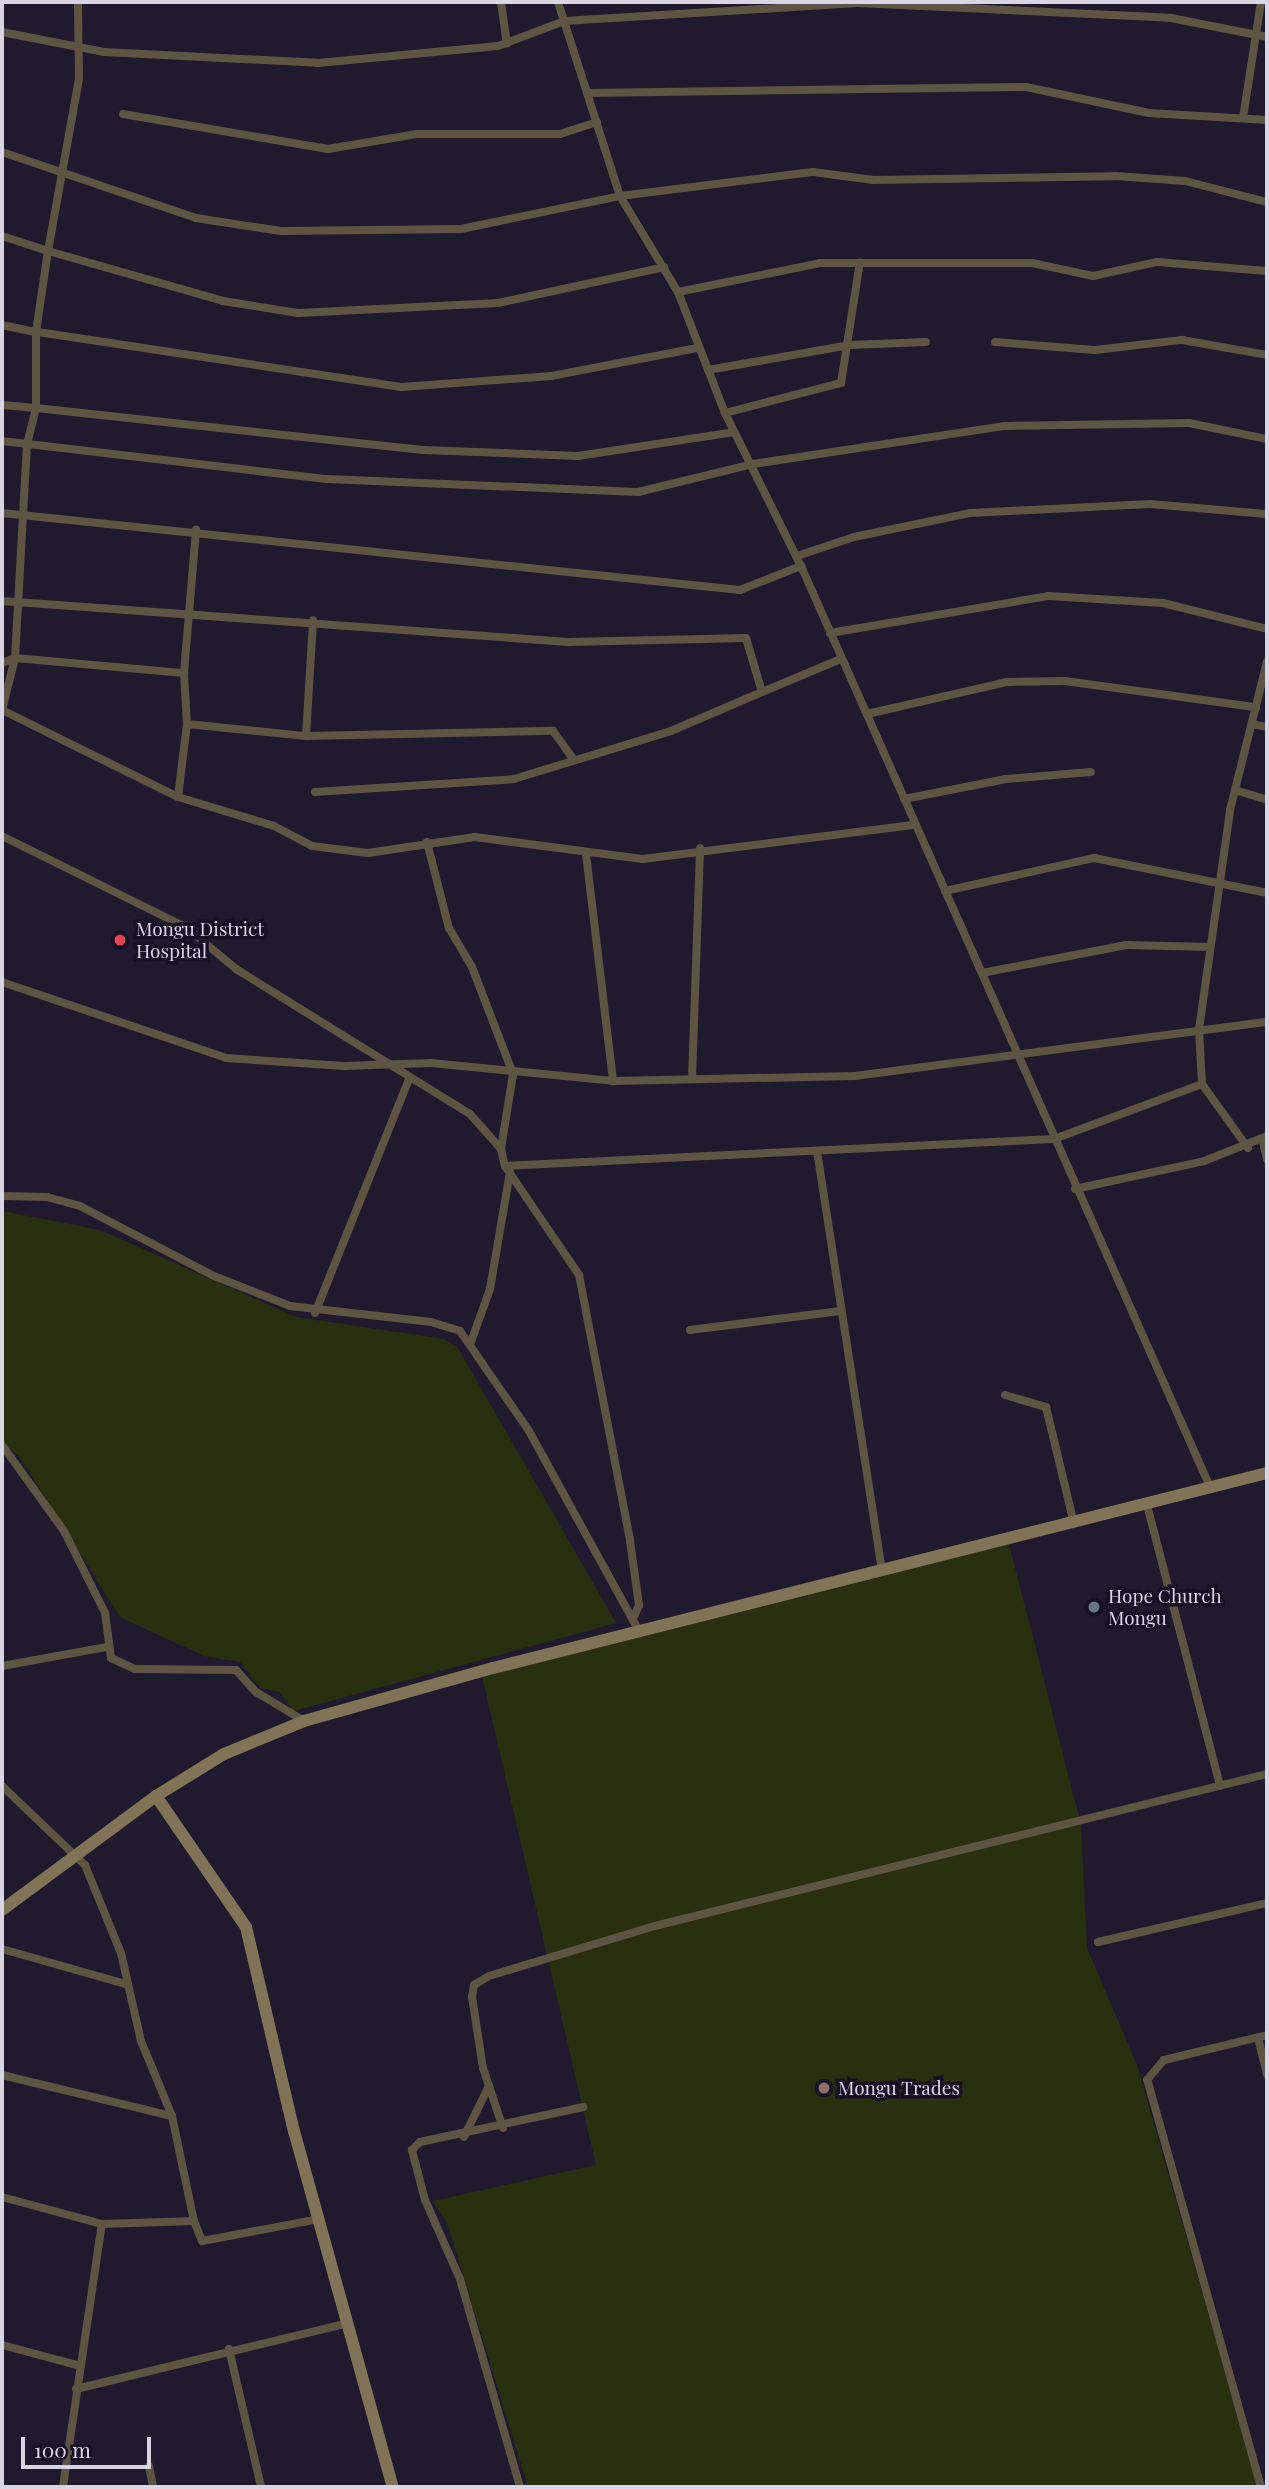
<!DOCTYPE html>
<style>
body{margin:0}
#map{position:relative;width:1269px;height:2489px;overflow:hidden;background:#201a2f;font-family:"Playfair Display",serif}
div>[style]{position:absolute}
.green>*{inset:0;background:#293010}
.street>*{height:8px;margin:-4px;padding:0 4px;transform-origin:4px;border-radius:4px;background:#5d5442}
.secondary>*{height:12px;margin:-6px;padding:0 6px;transform-origin:6px;border-radius:6px;background:#817355}
.dots>*{width:19px;height:19px;translate:-50% -50%;box-sizing:border-box;border:4px solid #171125;border-radius:50%}
span{translate:-50% -50%;white-space:nowrap;text-align:center;line-height:1.15;-webkit-text-stroke:7px #171125;paint-order:stroke}
.poi-label{font-size:19px;color:#d8d5e4}
.left{translate:0 -50%;text-align:left}
.frame{position:absolute;inset:0;border:4px solid #d8d5e4;pointer-events:none}
.scale{position:absolute;left:21px;top:2437px;width:130px;height:32px;box-sizing:border-box;border:4px solid #d8d5e4;border-top:0;padding-left:9px;font-size:21px;line-height:24px;white-space:nowrap;color:#d8d5e4;-webkit-text-stroke:5px #171125;paint-order:stroke}
</style>
<div id="map">
<div class="green">
<i style="clip-path:polygon(2px 1211px,100px 1230px,296px 1317px,444px 1339px,458px 1348px,616px 1623px,294px 1711px,279px 1692px,260px 1688px,240px 1662px,204px 1656px,120px 1617px,19px 1456px,2px 1441px)"></i>
<i style="clip-path:polygon(1008px 1540px,1081px 1825px,1087px 1948px,1137px 2065px,1258px 2487px,528px 2487px,447px 2223px,433px 2201px,596px 2165px,481px 1672px)"></i>
</div>
<div class="street">
<i style="left:501px;top:2px;width:42px;rotate:81.9deg"></i>
<i style="left:558px;top:2px;width:204px;rotate:72.3deg"></i>
<i style="left:620px;top:196px;width:112px;rotate:58.9deg"></i>
<i style="left:678px;top:292px;width:130px;rotate:68.8deg"></i>
<i style="left:725px;top:413px;width:171px;rotate:63.6deg"></i>
<i style="left:801px;top:566px;width:1010px;rotate:66.05deg"></i>
<i style="left:2px;top:32px;width:104px;rotate:11.1deg"></i>
<i style="left:104px;top:52px;width:214px;rotate:2.9deg"></i>
<i style="left:318px;top:63px;width:181px;rotate:-5.4deg"></i>
<i style="left:498px;top:46px;width:71px;rotate:-20.7deg"></i>
<i style="left:564px;top:21px;width:294px;rotate:-3.5deg"></i>
<i style="left:857px;top:3px;width:314px;rotate:2.7deg"></i>
<i style="left:1171px;top:18px;width:98px;rotate:11.2deg"></i>
<i style="left:588px;top:93px;width:438px;rotate:-0.8deg"></i>
<i style="left:1026px;top:87px;width:126px;rotate:11.9deg"></i>
<i style="left:1149px;top:113px;width:118px;rotate:3.4deg"></i>
<i style="left:123px;top:114px;width:208px;rotate:9.7deg"></i>
<i style="left:328px;top:149px;width:90px;rotate:-9.6deg"></i>
<i style="left:417px;top:134px;width:143px"></i>
<i style="left:560px;top:134px;width:39px;rotate:-18deg"></i>
<i style="left:1243px;top:118px;width:117px;rotate:-81.2deg"></i>
<i style="left:2px;top:152px;width:205px;rotate:18.8deg"></i>
<i style="left:196px;top:218px;width:86px;rotate:8.7deg"></i>
<i style="left:281px;top:231px;width:180px;rotate:-0.6deg"></i>
<i style="left:461px;top:229px;width:162px;rotate:-11.7deg"></i>
<i style="left:620px;top:196px;width:194px;rotate:-7.1deg"></i>
<i style="left:813px;top:172px;width:61px;rotate:7.6deg"></i>
<i style="left:873px;top:180px;width:242px;rotate:-0.9deg"></i>
<i style="left:1115px;top:176px;width:70px;rotate:4.1deg"></i>
<i style="left:1185px;top:181px;width:85px;rotate:14.4deg"></i>
<i style="left:2px;top:236px;width:48px;rotate:18.1deg"></i>
<i style="left:48px;top:251px;width:176px;rotate:-79.8deg"></i>
<i style="left:79px;top:78px;width:76px;rotate:-90.8deg"></i>
<i style="left:678px;top:292px;width:145px;rotate:-11.5deg"></i>
<i style="left:820px;top:263px;width:212px"></i>
<i style="left:1032px;top:263px;width:62px;rotate:12deg"></i>
<i style="left:1093px;top:276px;width:66px;rotate:-12.3deg"></i>
<i style="left:1157px;top:262px;width:110px;rotate:4.7deg"></i>
<i style="left:2px;top:325px;width:35px;rotate:12deg"></i>
<i style="left:36px;top:332px;width:82px;rotate:-81.6deg"></i>
<i style="left:48px;top:251px;width:182px;rotate:15.9deg"></i>
<i style="left:223px;top:301px;width:76px;rotate:9.1deg"></i>
<i style="left:298px;top:313px;width:200px;rotate:-2.9deg"></i>
<i style="left:498px;top:303px;width:170px;rotate:-12.2deg"></i>
<i style="left:995px;top:342px;width:100px;rotate:4.6deg"></i>
<i style="left:1095px;top:350px;width:88px;rotate:-6.6deg"></i>
<i style="left:1182px;top:340px;width:86px;rotate:10deg"></i>
<i style="left:697px;top:348px;width:149px;rotate:169.1deg"></i>
<i style="left:551px;top:376px;width:150px;rotate:175.8deg"></i>
<i style="left:401px;top:387px;width:369px;rotate:-171.4deg"></i>
<i style="left:36px;top:332px;width:76px;rotate:90deg"></i>
<i style="left:36px;top:408px;width:389px;rotate:6.2deg"></i>
<i style="left:423px;top:450px;width:155px;rotate:2.2deg"></i>
<i style="left:578px;top:456px;width:158px;rotate:-8.7deg"></i>
<i style="left:708px;top:370px;width:144px;rotate:-10deg"></i>
<i style="left:850px;top:345px;width:76px;rotate:-2.3deg"></i>
<i style="left:2px;top:405px;width:34px;rotate:5deg"></i>
<i style="left:36px;top:408px;width:37px;rotate:104deg"></i>
<i style="left:27px;top:444px;width:214px;rotate:93.2deg"></i>
<i style="left:15px;top:658px;width:54px;rotate:104deg"></i>
<i style="left:2px;top:710px;width:196px;rotate:26.3deg"></i>
<i style="left:178px;top:797px;width:100px;rotate:16.8deg"></i>
<i style="left:274px;top:826px;width:43px;rotate:27.8deg"></i>
<i style="left:312px;top:846px;width:56px;rotate:7.1deg"></i>
<i style="left:368px;top:853px;width:108px;rotate:-8.5deg"></i>
<i style="left:475px;top:837px;width:169px;rotate:7.5deg"></i>
<i style="left:643px;top:859px;width:272px;rotate:-7.2deg"></i>
<i style="left:725px;top:413px;width:120px;rotate:-14.5deg"></i>
<i style="left:841px;top:383px;width:122px;rotate:-81.1deg"></i>
<i style="left:2px;top:441px;width:327px;rotate:6.7deg"></i>
<i style="left:327px;top:479px;width:311px;rotate:2.4deg"></i>
<i style="left:638px;top:492px;width:118px;rotate:-13.7deg"></i>
<i style="left:753px;top:464px;width:255px;rotate:-8.6deg"></i>
<i style="left:1005px;top:426px;width:184px;rotate:-0.9deg"></i>
<i style="left:1189px;top:423px;width:80px;rotate:11.6deg"></i>
<i style="left:2px;top:513px;width:742px;rotate:5.96deg"></i>
<i style="left:740px;top:590px;width:66px;rotate:-21.5deg"></i>
<i style="left:797px;top:556px;width:60px;rotate:-18.4deg"></i>
<i style="left:854px;top:537px;width:118px;rotate:-11.7deg"></i>
<i style="left:970px;top:513px;width:180px;rotate:-2.9deg"></i>
<i style="left:1150px;top:504px;width:117px;rotate:4.9deg"></i>
<i style="left:2px;top:601px;width:567px;rotate:4.14deg"></i>
<i style="left:568px;top:642px;width:178px;rotate:-1.3deg"></i>
<i style="left:746px;top:638px;width:56px;rotate:73.5deg"></i>
<i style="left:762px;top:692px;width:86px;rotate:-22.7deg"></i>
<i style="left:830px;top:633px;width:221px;rotate:-9.6deg"></i>
<i style="left:1048px;top:596px;width:115px;rotate:3.5deg"></i>
<i style="left:1163px;top:603px;width:107px;rotate:14deg"></i>
<i style="left:2px;top:663px;width:14px;rotate:-21deg"></i>
<i style="left:15px;top:658px;width:170px;rotate:5.1deg"></i>
<i style="left:867px;top:714px;width:144px;rotate:-12.9deg"></i>
<i style="left:1007px;top:682px;width:58px;rotate:-1deg"></i>
<i style="left:1065px;top:681px;width:193px;rotate:7.8deg"></i>
<i style="left:187px;top:724px;width:51px;rotate:-93.4deg"></i>
<i style="left:184px;top:673px;width:144px;rotate:-85.2deg"></i>
<i style="left:1252px;top:724px;width:15px;rotate:11deg"></i>
<i style="left:306px;top:736px;width:116px;rotate:-86.5deg"></i>
<i style="left:1235px;top:790px;width:34px;rotate:17deg"></i>
<i style="left:315px;top:792px;width:199px;rotate:-3.7deg"></i>
<i style="left:514px;top:779px;width:164px;rotate:-17deg"></i>
<i style="left:671px;top:731px;width:99px;rotate:-23.2deg"></i>
<i style="left:178px;top:797px;width:74px;rotate:-83deg"></i>
<i style="left:187px;top:724px;width:120px;rotate:5.8deg"></i>
<i style="left:306px;top:736px;width:247px;rotate:-1.2deg"></i>
<i style="left:553px;top:731px;width:36px;rotate:54deg"></i>
<i style="left:904px;top:799px;width:104px;rotate:-11.1deg"></i>
<i style="left:1006px;top:779px;width:85px;rotate:-4.7deg"></i>
<i style="left:2px;top:836px;width:207px;rotate:26.4deg"></i>
<i style="left:187px;top:928px;width:64px;rotate:39.9deg"></i>
<i style="left:236px;top:969px;width:275px;rotate:31.8deg"></i>
<i style="left:470px;top:1114px;width:47px;rotate:48.5deg"></i>
<i style="left:501px;top:1149px;width:17px;rotate:77deg"></i>
<i style="left:505px;top:1166px;width:132px;rotate:55.8deg"></i>
<i style="left:579px;top:1275px;width:271px;rotate:79.1deg"></i>
<i style="left:630px;top:1541px;width:65px;rotate:82deg"></i>
<i style="left:639px;top:1605px;width:13px;rotate:113deg"></i>
<i style="left:427px;top:842px;width:89px;rotate:75.7deg"></i>
<i style="left:449px;top:928px;width:45px;rotate:59.5deg"></i>
<i style="left:472px;top:967px;width:115px;rotate:69deg"></i>
<i style="left:513px;top:1074px;width:76px;rotate:99.1deg"></i>
<i style="left:586px;top:854px;width:229px;rotate:83.2deg"></i>
<i style="left:945px;top:891px;width:153px;rotate:-12.5deg"></i>
<i style="left:1094px;top:858px;width:177px;rotate:11.4deg"></i>
<i style="left:982px;top:973px;width:147px;rotate:-11deg"></i>
<i style="left:1126px;top:945px;width:84px;rotate:1.4deg"></i>
<i style="left:2px;top:982px;width:237px;rotate:18.7deg"></i>
<i style="left:226px;top:1058px;width:118px;rotate:3.9deg"></i>
<i style="left:344px;top:1066px;width:87px;rotate:-2deg"></i>
<i style="left:431px;top:1063px;width:183px;rotate:5.6deg"></i>
<i style="left:613px;top:1081px;width:242px;rotate:-1.2deg"></i>
<i style="left:855px;top:1076px;width:416px;rotate:-7.5deg"></i>
<i style="left:692px;top:1079px;width:231px;rotate:-88deg"></i>
<i style="left:1263px;top:1142px;width:18px;rotate:77deg"></i>
<i style="left:1248px;top:1148px;width:79px;rotate:-125.7deg"></i>
<i style="left:1202px;top:1084px;width:55px;rotate:-93.1deg"></i>
<i style="left:1199px;top:1029px;width:221px;rotate:-81.9deg"></i>
<i style="left:1230px;top:810px;width:153px;rotate:-76deg"></i>
<i style="left:817px;top:1151px;width:425px;rotate:81.2deg"></i>
<i style="left:505px;top:1166px;width:550px;rotate:-2.82deg"></i>
<i style="left:1054px;top:1139px;width:158px;rotate:-20.4deg"></i>
<i style="left:1075px;top:1189px;width:132px;rotate:-12.2deg"></i>
<i style="left:1204px;top:1161px;width:68px;rotate:-21.6deg"></i>
<i style="left:2px;top:1196px;width:45px;rotate:1.3deg"></i>
<i style="left:47px;top:1197px;width:34px;rotate:15deg"></i>
<i style="left:80px;top:1206px;width:151px;rotate:27.6deg"></i>
<i style="left:214px;top:1276px;width:82px;rotate:21.5deg"></i>
<i style="left:290px;top:1306px;width:142px;rotate:6.5deg"></i>
<i style="left:431px;top:1322px;width:30px;rotate:17deg"></i>
<i style="left:460px;top:1331px;width:121px;rotate:55.4deg"></i>
<i style="left:529px;top:1431px;width:230px;rotate:61.2deg"></i>
<i style="left:315px;top:1313px;width:252px;rotate:-68.1deg"></i>
<i style="left:690px;top:1330px;width:152px;rotate:-7.2deg"></i>
<i style="left:471px;top:1342px;width:56px;rotate:-70.3deg"></i>
<i style="left:490px;top:1289px;width:119px;rotate:-80.3deg"></i>
<i style="left:1005px;top:1395px;width:43px;rotate:16.3deg"></i>
<i style="left:1046px;top:1407px;width:120px;rotate:76.5deg"></i>
<i style="left:2px;top:1445px;width:106px;rotate:54.2deg"></i>
<i style="left:64px;top:1531px;width:92px;rotate:63.4deg"></i>
<i style="left:105px;top:1613px;width:45px;rotate:82.4deg"></i>
<i style="left:111px;top:1658px;width:26px;rotate:25deg"></i>
<i style="left:135px;top:1669px;width:101px;rotate:0.6deg"></i>
<i style="left:236px;top:1670px;width:30px;rotate:48deg"></i>
<i style="left:256px;top:1692px;width:56px;rotate:31.1deg"></i>
<i style="left:1147px;top:1505px;width:290px;rotate:75.4deg"></i>
<i style="left:2px;top:1666px;width:107px;rotate:-10.3deg"></i>
<i style="left:2px;top:1786px;width:115px;rotate:43.6deg"></i>
<i style="left:85px;top:1865px;width:95px;rotate:67.8deg"></i>
<i style="left:121px;top:1953px;width:90px;rotate:77.2deg"></i>
<i style="left:141px;top:2041px;width:81px;rotate:67.5deg"></i>
<i style="left:1098px;top:1942px;width:173px;rotate:-13deg"></i>
<i style="left:2px;top:1949px;width:129px;rotate:15.8deg"></i>
<i style="left:1258px;top:2038px;width:38px;rotate:76deg"></i>
<i style="left:2px;top:2075px;width:175px;rotate:13.6deg"></i>
<i style="left:172px;top:2116px;width:107px;rotate:78.2deg"></i>
<i style="left:503px;top:2128px;width:63px;rotate:-108.4deg"></i>
<i style="left:483px;top:2068px;width:72px;rotate:-98.8deg"></i>
<i style="left:472px;top:1997px;width:12px;rotate:-81deg"></i>
<i style="left:474px;top:1985px;width:17px;rotate:-31deg"></i>
<i style="left:489px;top:1976px;width:173px;rotate:-16.8deg"></i>
<i style="left:655px;top:1926px;width:631px;rotate:-13.95deg"></i>
<i style="left:464px;top:2137px;width:57px;rotate:-63.9deg"></i>
<i style="left:2px;top:2197px;width:104px;rotate:15.1deg"></i>
<i style="left:102px;top:2224px;width:92px;rotate:-1.9deg"></i>
<i style="left:194px;top:2221px;width:22px;rotate:68deg"></i>
<i style="left:202px;top:2241px;width:120px;rotate:-10.6deg"></i>
<i style="left:2px;top:2345px;width:78px;rotate:14.9deg"></i>
<i style="left:229px;top:2349px;width:142px;rotate:76.9deg"></i>
<i style="left:76px;top:2389px;width:280px;rotate:-13.6deg"></i>
<i style="left:149px;top:2466px;width:21px;rotate:79deg"></i>
<i style="left:63px;top:2487px;width:266px;rotate:-81.6deg"></i>
<i style="left:520px;top:2487px;width:216px;rotate:-106.1deg"></i>
<i style="left:460px;top:2279px;width:86px;rotate:-113.9deg"></i>
<i style="left:425px;top:2200px;width:52px;rotate:-104.6deg"></i>
<i style="left:412px;top:2150px;width:11px;rotate:-45deg"></i>
<i style="left:420px;top:2142px;width:167px;rotate:-12.1deg"></i>
<i style="left:1261px;top:2487px;width:423px;rotate:-105.6deg"></i>
<i style="left:1147px;top:2080px;width:26px;rotate:-50deg"></i>
<i style="left:1164px;top:2060px;width:106px;rotate:-13.6deg"></i>
</div>
<div class="secondary">
<i style="left:156px;top:1796px;width:159px;rotate:55.5deg"></i>
<i style="left:246px;top:1927px;width:210px;rotate:76.8deg"></i>
<i style="left:294px;top:2131px;width:370px;rotate:74.5deg"></i>
<i style="left:2px;top:1910px;width:192px;rotate:-36.5deg"></i>
<i style="left:156px;top:1796px;width:80px;rotate:-31.7deg"></i>
<i style="left:224px;top:1754px;width:87px;rotate:-22.4deg"></i>
<i style="left:304px;top:1721px;width:196px;rotate:-15.7deg"></i>
<i style="left:493px;top:1668px;width:798px;rotate:-14.14deg"></i>
</div>
<div class="dots">
<i style="left:120px;top:940px;background:#e0444e"></i>
<i style="left:1094px;top:1607px;background:#6b7280"></i>
<i style="left:824px;top:2088px;background:#8d6e63"></i>
</div>
<div class="poi-label">
<span class="left" style="left:136px;top:940px">Mongu District<br>Hospital</span>
<span class="left" style="left:1108px;top:1607px">Hope Church<br>Mongu</span>
<span class="left" style="left:838px;top:2088px">Mongu Trades</span>
</div>
<div class="frame"></div>
<div class="scale">100 m</div>
</div>
